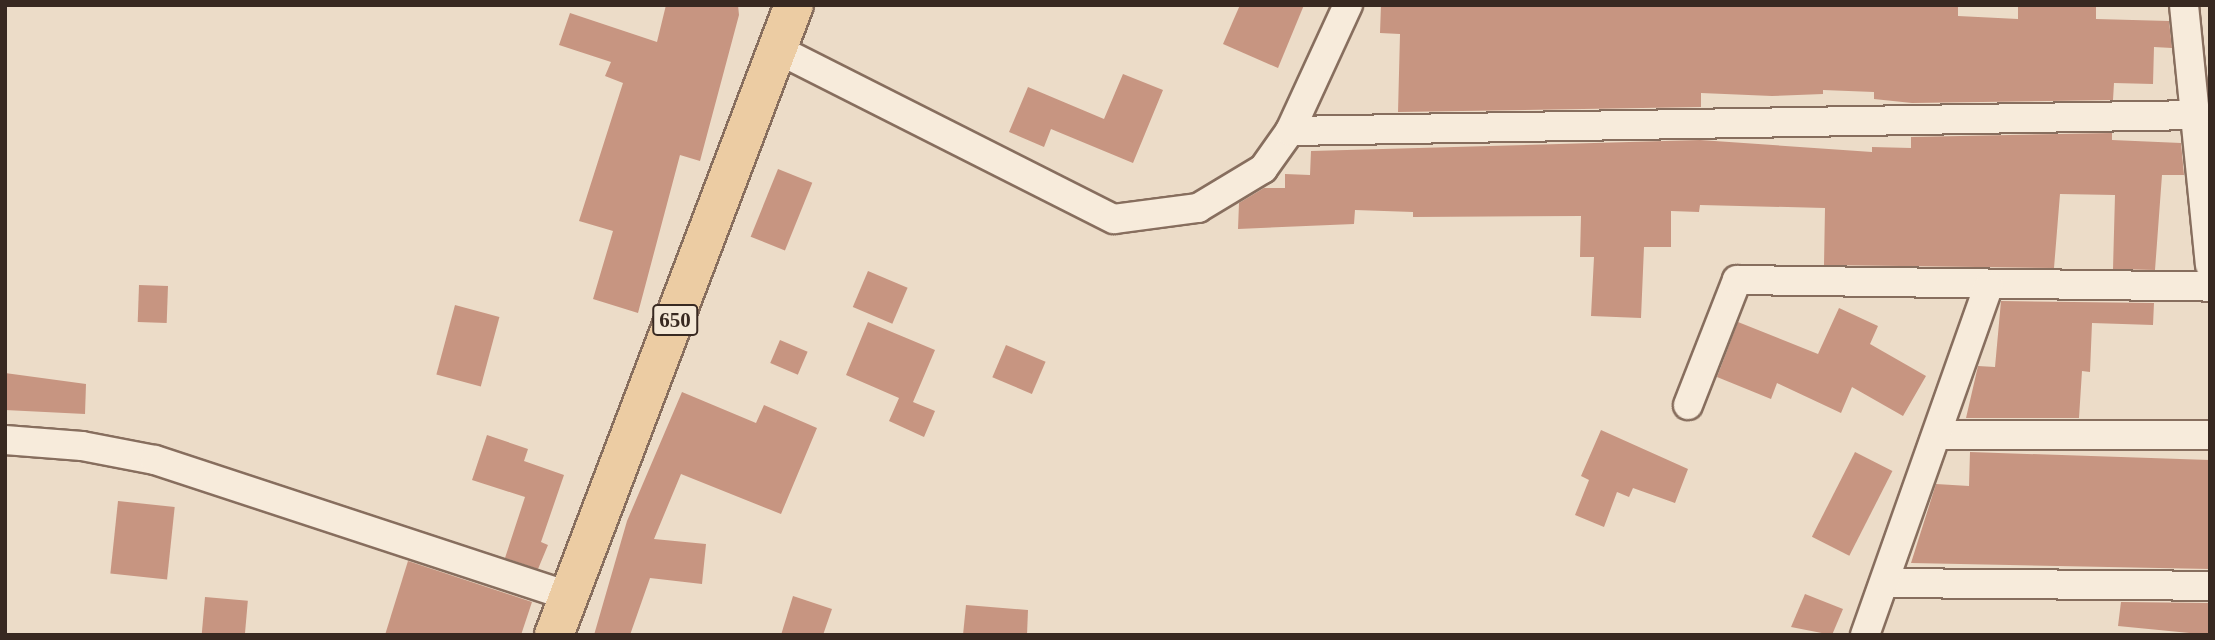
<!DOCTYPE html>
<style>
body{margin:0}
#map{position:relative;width:2215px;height:640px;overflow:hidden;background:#ecdcc8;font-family:Georgia,serif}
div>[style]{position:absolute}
.building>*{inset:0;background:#c79581;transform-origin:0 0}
.roads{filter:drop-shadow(2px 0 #876e5e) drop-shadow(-2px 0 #876e5e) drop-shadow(0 2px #876e5e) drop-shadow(0 -2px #876e5e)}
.minor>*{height:28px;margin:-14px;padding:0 14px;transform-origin:14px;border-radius:14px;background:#f7ebdb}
.primary>*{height:38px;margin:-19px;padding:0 19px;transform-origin:19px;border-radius:19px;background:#eccca3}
span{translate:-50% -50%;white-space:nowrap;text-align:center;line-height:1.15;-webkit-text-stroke:7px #f4e8d7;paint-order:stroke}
.shield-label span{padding:2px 5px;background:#f4e8d7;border:2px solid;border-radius:5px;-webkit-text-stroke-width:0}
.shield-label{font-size:21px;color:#382921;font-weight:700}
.frame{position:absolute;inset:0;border:7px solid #382921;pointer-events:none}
</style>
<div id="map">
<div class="building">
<i style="clip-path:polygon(666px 5px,738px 5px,739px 15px,700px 161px,680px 155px,638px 313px,593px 299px,613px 231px,579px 221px,623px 83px,605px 76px,611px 62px,559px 45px,570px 13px,657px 42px)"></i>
<i style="clip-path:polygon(1240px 5px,1304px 5px,1278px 68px,1223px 44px)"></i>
<i style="clip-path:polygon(1381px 5px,1958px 5px,1958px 16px,2018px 19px,2018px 5px,2096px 5px,2096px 19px,2169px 21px,2172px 48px,2154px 47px,2153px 84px,2114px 83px,2113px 100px,1912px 103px,1874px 99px,1874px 92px,1823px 90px,1823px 94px,1772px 96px,1701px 93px,1701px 107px,1398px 112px,1400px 34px,1380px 33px)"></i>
<i style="clip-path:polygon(1123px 74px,1163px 90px,1133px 163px,1051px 129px,1044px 147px,1009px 132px,1028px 87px,1104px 119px)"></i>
<i style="clip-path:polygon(2112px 133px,2112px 140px,2181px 143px,2184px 175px,2162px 175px,2155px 270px,2113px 269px,2115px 195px,2060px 194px,2054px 268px,1824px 265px,1825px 208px,1700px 205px,1699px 212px,1671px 211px,1671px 247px,1644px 247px,1641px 318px,1591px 316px,1594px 257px,1580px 257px,1581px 216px,1413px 217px,1413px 212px,1355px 210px,1354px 224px,1238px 229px,1239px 203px,1264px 188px,1285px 188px,1285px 174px,1310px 175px,1311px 151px,1700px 140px,1872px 152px,1872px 147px,1911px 148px,1911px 137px)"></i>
<i style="left:778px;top:169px;width:37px;height:73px;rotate:22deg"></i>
<i style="left:868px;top:271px;width:43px;height:39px;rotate:23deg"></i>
<i style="left:139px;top:285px;width:29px;height:37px;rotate:2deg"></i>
<i style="clip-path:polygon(2001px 301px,2154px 303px,2153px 325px,2092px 323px,2090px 372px,2082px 371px,2079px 418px,1966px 418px,1978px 366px,1995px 367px)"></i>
<i style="left:455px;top:305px;width:46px;height:72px;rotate:15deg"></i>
<i style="clip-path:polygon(1839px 308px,1878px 326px,1870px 344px,1926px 376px,1903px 416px,1852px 387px,1841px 413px,1777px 383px,1771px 399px,1717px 377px,1738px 322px,1818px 354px)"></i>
<i style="clip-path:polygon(868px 322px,935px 350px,913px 402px,935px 411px,924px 437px,889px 421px,899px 398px,846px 375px)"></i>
<i style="left:780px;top:340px;width:30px;height:25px;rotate:23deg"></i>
<i style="left:1006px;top:345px;width:43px;height:35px;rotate:23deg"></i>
<i style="clip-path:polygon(5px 373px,86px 384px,85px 414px,5px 410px)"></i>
<i style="clip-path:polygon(682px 392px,756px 423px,764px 405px,817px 428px,781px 514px,681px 474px,654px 539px,706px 544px,702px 584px,650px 578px,630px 635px,594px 635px,627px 521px)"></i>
<i style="clip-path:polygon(1601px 430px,1688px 469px,1675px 503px,1633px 488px,1629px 497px,1617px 492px,1604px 527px,1575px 515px,1589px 480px,1581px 476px)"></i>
<i style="clip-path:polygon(487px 435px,528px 449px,524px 461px,564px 475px,541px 542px,548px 545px,538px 569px,505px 558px,525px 497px,472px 480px)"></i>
<i style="left:1855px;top:452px;width:42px;height:95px;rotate:27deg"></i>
<i style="clip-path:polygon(1970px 452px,2210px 460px,2210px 569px,1911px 563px,1936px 484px,1969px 486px)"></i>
<i style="left:118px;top:501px;width:57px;height:73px;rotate:6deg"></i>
<i style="clip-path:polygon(408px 561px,532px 602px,521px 635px,385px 635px)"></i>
<i style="clip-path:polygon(1805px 594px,1843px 609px,1832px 635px,1791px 627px)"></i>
<i style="clip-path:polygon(793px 596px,832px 609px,823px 635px,781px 635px)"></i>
<i style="left:205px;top:597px;width:43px;height:38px;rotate:5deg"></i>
<i style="clip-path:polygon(2121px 602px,2210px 603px,2210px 635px,2118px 626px)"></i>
<i style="clip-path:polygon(966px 605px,1028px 610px,1027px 635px,963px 635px)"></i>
</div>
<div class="roads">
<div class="minor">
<i style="left:2184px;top:5px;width:261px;rotate:84.3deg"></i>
<i style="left:779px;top:50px;width:375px;rotate:26.8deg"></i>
<i style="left:1114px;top:219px;width:85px;rotate:-7.5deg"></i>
<i style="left:1198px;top:208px;width:76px;rotate:-31deg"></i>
<i style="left:1263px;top:169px;width:47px;rotate:-54.6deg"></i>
<i style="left:1290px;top:131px;width:139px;rotate:-65.3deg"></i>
<i style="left:1290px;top:131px;width:905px;rotate:-1.01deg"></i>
<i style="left:1688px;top:405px;width:134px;rotate:-68.6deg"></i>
<i style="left:1737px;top:280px;width:473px;rotate:0.8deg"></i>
<i style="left:1938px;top:435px;width:272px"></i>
<i style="left:5px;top:440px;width:77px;rotate:4.5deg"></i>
<i style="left:82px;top:446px;width:74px;rotate:10.9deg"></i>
<i style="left:155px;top:460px;width:435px;rotate:18.2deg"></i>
<i style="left:1885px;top:583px;width:325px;rotate:0.5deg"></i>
<i style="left:1865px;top:635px;width:371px;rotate:-70.5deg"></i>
</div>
<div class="primary">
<i style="left:554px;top:635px;width:674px;rotate:-69.15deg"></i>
</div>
</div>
<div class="shield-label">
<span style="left:675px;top:320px">650</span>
</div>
<div class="frame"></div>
</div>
